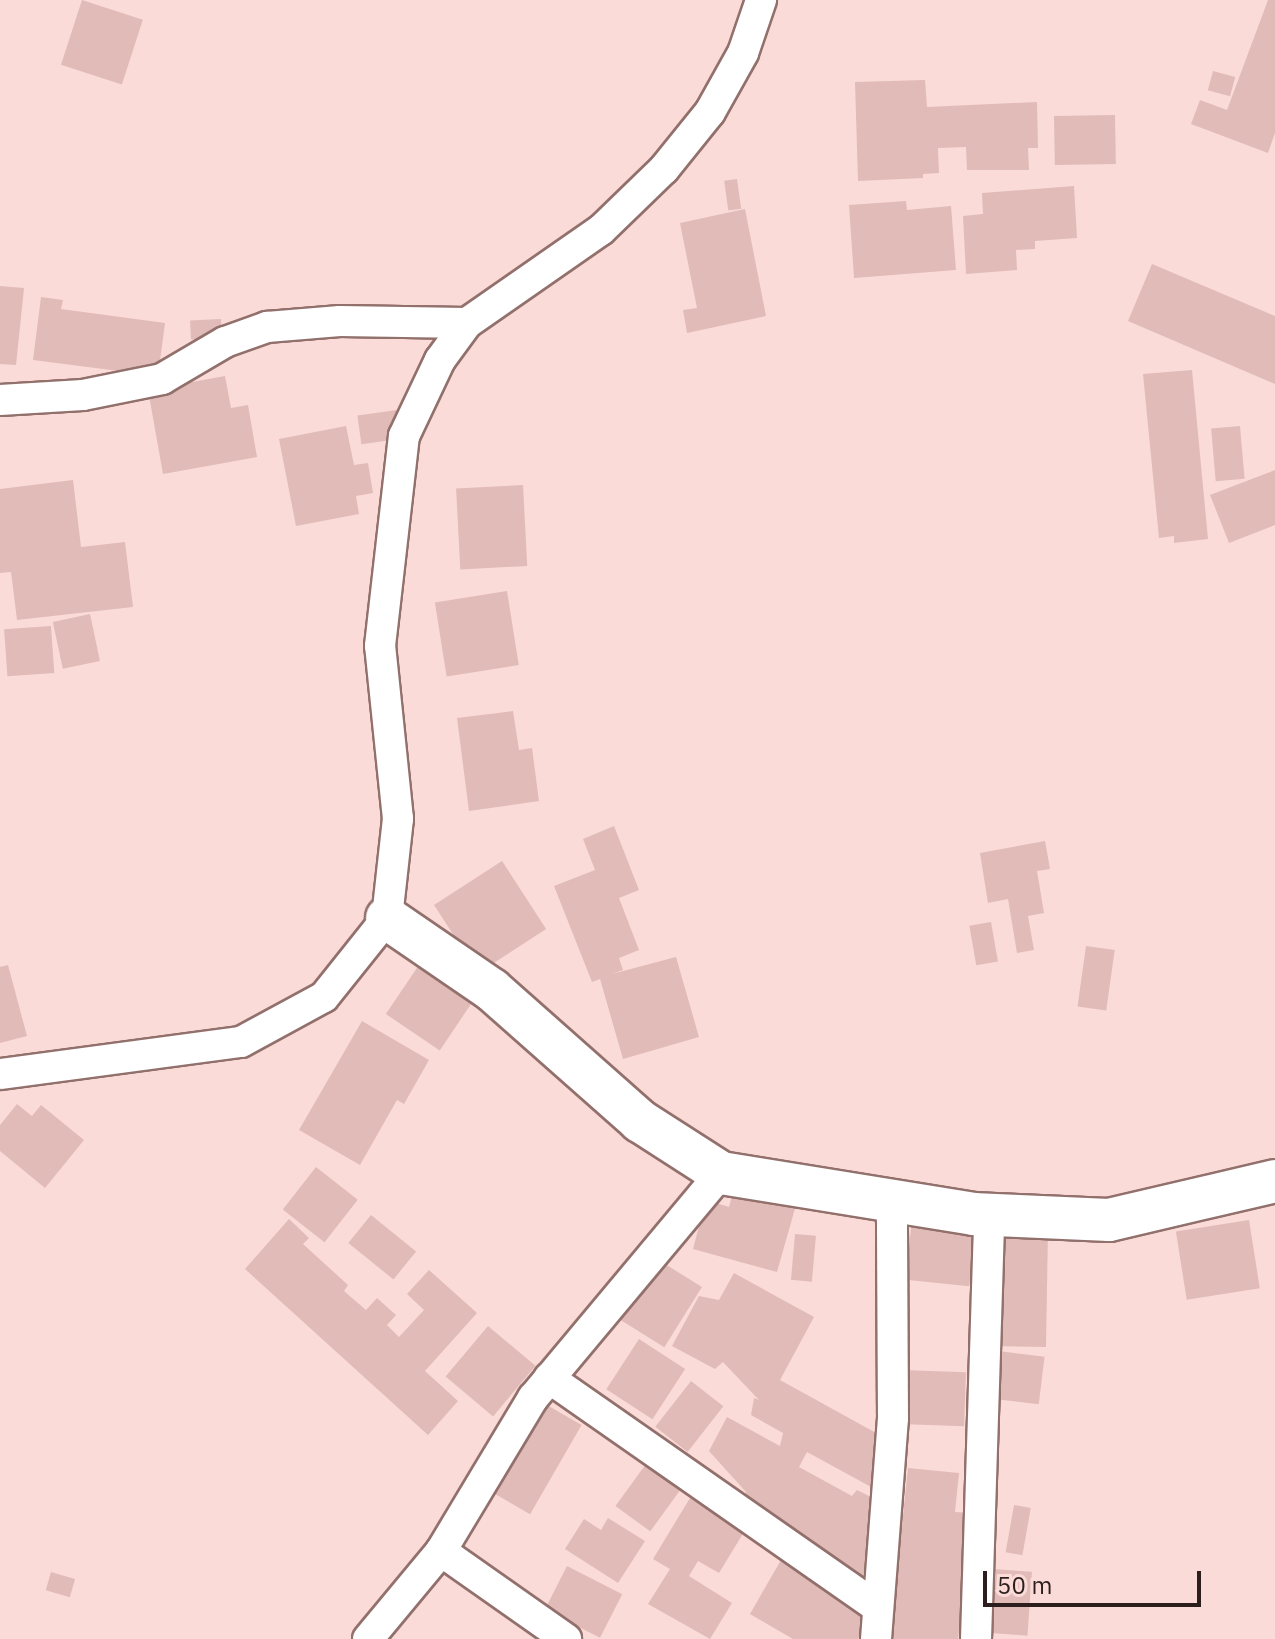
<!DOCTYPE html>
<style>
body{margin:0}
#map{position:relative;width:1275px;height:1639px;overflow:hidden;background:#fadbd8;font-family:"IBM Plex Sans",sans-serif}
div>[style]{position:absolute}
.building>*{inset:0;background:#e1bbb7;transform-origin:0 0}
.roads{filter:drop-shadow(2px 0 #92706c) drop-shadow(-2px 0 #92706c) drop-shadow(0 2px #92706c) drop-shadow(0 -2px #92706c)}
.street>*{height:30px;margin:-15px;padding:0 15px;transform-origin:15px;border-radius:15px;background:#fff}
.secondary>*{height:42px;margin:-21px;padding:0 21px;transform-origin:21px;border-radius:21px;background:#fff}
span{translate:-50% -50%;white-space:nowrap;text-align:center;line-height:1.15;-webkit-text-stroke:8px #fadbd8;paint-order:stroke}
.scale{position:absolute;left:983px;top:1571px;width:218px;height:36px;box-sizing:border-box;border:4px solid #2c1e1d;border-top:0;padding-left:10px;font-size:24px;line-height:28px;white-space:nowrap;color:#2c1e1d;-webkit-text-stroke:6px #fadbd8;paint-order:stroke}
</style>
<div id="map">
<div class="building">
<i style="left:82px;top:0;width:64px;height:68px;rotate:18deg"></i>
<i style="clip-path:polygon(1268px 0,1275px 0,1275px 133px,1268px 153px,1191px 124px,1200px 100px,1227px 110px)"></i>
<i style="left:1213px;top:71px;width:23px;height:20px;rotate:15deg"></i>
<i style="clip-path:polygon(925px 80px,927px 107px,1037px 102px,1038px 148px,1028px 148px,1029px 170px,967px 170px,966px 147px,938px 148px,939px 173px,923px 174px,923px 178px,858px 181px,855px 82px)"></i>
<i style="left:1115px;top:115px;width:49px;height:61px;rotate:89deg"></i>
<i style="left:737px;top:179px;width:30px;height:13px;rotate:82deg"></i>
<i style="clip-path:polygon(1074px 186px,1077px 238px,1035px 241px,1035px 249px,1016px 250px,1017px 270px,966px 274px,963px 216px,983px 214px,982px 193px)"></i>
<i style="clip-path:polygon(906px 201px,907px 210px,951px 206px,956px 270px,854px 278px,849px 205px)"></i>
<i style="clip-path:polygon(745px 209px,766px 316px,687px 333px,683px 310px,697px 308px,680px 223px)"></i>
<i style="clip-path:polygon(1152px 264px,1275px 316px,1275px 384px,1128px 321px)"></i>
<i style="clip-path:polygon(0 286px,24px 288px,16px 365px,0 364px)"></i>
<i style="clip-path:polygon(41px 297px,63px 300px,61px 309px,165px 323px,158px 376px,33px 360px)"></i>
<i style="left:221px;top:319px;width:19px;height:31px;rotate:87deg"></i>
<i style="clip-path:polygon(1192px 370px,1208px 539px,1174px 543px,1174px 536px,1159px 538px,1143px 374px)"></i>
<i style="clip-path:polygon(225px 376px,231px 408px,248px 405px,257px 457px,163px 474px,148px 390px)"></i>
<i style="left:397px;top:410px;width:29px;height:40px;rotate:82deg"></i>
<i style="clip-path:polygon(346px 426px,354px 465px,368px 463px,373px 493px,356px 496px,359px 514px,296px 526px,279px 439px)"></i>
<i style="left:1240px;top:426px;width:53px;height:29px;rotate:85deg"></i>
<i style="clip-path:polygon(1275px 470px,1275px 525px,1229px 543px,1210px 495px)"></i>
<i style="clip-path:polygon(73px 480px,81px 547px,125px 542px,133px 607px,17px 620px,11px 572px,0 573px,0 489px)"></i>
<i style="left:523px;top:485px;width:81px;height:67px;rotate:87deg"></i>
<i style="left:507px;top:591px;width:75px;height:73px;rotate:81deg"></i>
<i style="left:90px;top:614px;width:48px;height:38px;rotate:78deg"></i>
<i style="left:51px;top:626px;width:47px;height:47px;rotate:86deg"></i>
<i style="clip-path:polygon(513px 711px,519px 750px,532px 748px,539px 801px,469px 811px,457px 718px)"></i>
<i style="clip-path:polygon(614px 826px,639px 890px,619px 898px,639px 950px,619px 958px,623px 970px,612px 974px,676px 957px,699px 1037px,623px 1059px,600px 979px,592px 982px,554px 886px,595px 870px,583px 839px)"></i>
<i style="clip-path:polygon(1045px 841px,1050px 869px,1037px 871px,1044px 913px,1028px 916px,1034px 950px,1017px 953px,1008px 899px,988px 903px,980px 853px)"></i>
<i style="left:502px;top:861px;width:81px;height:81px;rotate:57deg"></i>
<i style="left:991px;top:922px;width:40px;height:22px;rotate:80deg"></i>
<i style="left:1086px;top:946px;width:29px;height:61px;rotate:8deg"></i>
<i style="left:425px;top:956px;width:65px;height:70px;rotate:34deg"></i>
<i style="clip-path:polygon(8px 965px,27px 1036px,0 1043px,0 967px)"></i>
<i style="clip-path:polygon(362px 1021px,429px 1060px,404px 1104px,397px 1100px,360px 1165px,299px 1130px)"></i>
<i style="clip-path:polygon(17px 1104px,32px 1116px,41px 1105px,84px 1140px,45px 1188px,0 1151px,0 1125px)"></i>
<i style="left:316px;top:1167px;width:53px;height:54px;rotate:38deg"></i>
<i style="clip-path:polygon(734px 1188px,796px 1205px,777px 1272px,693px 1249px,706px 1200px,729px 1207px)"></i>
<i style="left:371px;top:1215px;width:58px;height:36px;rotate:39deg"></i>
<i style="clip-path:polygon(289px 1219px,309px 1238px,303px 1244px,348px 1285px,344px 1291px,366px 1310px,377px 1298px,396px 1315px,387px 1325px,399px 1337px,424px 1310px,407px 1294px,429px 1270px,477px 1313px,425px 1371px,458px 1401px,428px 1435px,245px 1269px)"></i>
<i style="left:912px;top:1219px;width:64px;height:61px;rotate:6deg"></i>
<i style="left:1249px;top:1220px;width:69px;height:74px;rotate:81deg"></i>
<i style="left:991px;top:1230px;width:57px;height:116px;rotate:1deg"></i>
<i style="left:795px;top:1234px;width:21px;height:46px;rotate:5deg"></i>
<i style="left:657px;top:1259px;width:53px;height:71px;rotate:32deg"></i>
<i style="clip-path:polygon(734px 1273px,814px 1317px,780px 1380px,887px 1439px,873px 1488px,807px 1452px,799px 1467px,852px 1496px,857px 1490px,879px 1501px,869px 1563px,861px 1578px,795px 1542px,798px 1529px,792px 1535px,743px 1508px,746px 1492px,709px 1451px,727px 1417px,780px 1446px,783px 1433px,751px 1415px,754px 1398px,759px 1400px,723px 1362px,715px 1369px,672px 1346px,699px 1296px,719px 1300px)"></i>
<i style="left:488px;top:1326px;width:62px;height:66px;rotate:40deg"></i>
<i style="left:639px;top:1339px;width:55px;height:60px;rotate:33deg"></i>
<i style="left:990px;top:1350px;width:55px;height:48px;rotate:7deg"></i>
<i style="left:902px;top:1370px;width:64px;height:54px;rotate:2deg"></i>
<i style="left:691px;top:1381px;width:41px;height:58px;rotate:38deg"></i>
<i style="left:540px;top:1401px;width:48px;height:103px;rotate:30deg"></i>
<i style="left:646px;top:1464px;width:43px;height:52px;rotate:36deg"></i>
<i style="clip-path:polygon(908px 1468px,959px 1473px,955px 1512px,972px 1513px,958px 1639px,890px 1639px)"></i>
<i style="clip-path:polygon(690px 1498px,744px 1532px,719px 1573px,698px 1561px,689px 1576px,732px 1603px,710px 1639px,648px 1604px,670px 1569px,653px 1559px)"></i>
<i style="left:1014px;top:1505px;width:17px;height:48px;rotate:10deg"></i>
<i style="clip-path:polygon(608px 1518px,645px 1541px,618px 1583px,565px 1549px,584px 1519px,601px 1530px)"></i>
<i style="clip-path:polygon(781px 1560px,870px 1617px,858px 1639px,793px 1639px,750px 1614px)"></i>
<i style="left:567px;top:1566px;width:62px;height:49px;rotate:27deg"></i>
<i style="left:992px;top:1569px;width:40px;height:64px;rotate:4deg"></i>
<i style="left:51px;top:1572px;width:25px;height:19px;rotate:16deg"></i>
</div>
<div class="roads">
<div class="street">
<i style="left:0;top:400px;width:83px;rotate:-3.4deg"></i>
<i style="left:83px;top:395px;width:81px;rotate:-11.4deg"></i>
<i style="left:162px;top:379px;width:73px;rotate:-30.4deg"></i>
<i style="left:225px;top:342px;width:45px;rotate:-19.7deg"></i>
<i style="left:267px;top:327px;width:73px;rotate:-4.7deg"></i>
<i style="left:340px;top:321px;width:127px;rotate:0.9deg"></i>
<i style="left:0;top:1074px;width:243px;rotate:-7.6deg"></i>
<i style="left:241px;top:1042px;width:94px;rotate:-28.5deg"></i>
<i style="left:324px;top:997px;width:101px;rotate:-51.4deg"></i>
<i style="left:387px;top:918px;width:100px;rotate:-83.7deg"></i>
<i style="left:398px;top:819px;width:174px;rotate:-95.9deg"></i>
<i style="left:380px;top:646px;width:211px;rotate:-83.5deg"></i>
<i style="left:404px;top:436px;width:84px;rotate:-64.7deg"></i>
<i style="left:440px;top:360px;width:46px;rotate:-53.9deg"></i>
<i style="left:467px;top:323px;width:163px;rotate:-34.8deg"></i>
<i style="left:601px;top:230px;width:88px;rotate:-44.1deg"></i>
<i style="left:664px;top:169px;width:73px;rotate:-51.1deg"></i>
<i style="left:710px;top:112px;width:68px;rotate:-60.8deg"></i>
<i style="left:743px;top:53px;width:56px;rotate:-71.2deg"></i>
<i style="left:549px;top:1378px;width:400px;rotate:34.9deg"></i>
<i style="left:441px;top:1551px;width:153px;rotate:35.1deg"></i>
<i style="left:368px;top:1639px;width:114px;rotate:-50.3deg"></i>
<i style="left:441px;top:1551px;width:179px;rotate:-59deg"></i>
<i style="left:533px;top:1398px;width:293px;rotate:-50.1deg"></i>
<i style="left:876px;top:1639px;width:221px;rotate:-85.6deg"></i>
<i style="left:893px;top:1419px;width:218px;rotate:-90.3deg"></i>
<i style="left:976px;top:1639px;width:425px;rotate:-88.2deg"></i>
</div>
<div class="secondary">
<i style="left:387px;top:918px;width:127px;rotate:34.4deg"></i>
<i style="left:492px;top:990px;width:198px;rotate:41.5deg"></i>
<i style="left:640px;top:1121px;width:96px;rotate:32.7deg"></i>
<i style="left:721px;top:1173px;width:255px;rotate:9.2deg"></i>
<i style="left:973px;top:1214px;width:136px;rotate:2.5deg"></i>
<i style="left:1109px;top:1220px;width:171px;rotate:-13.2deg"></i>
</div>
</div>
<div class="scale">50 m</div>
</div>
